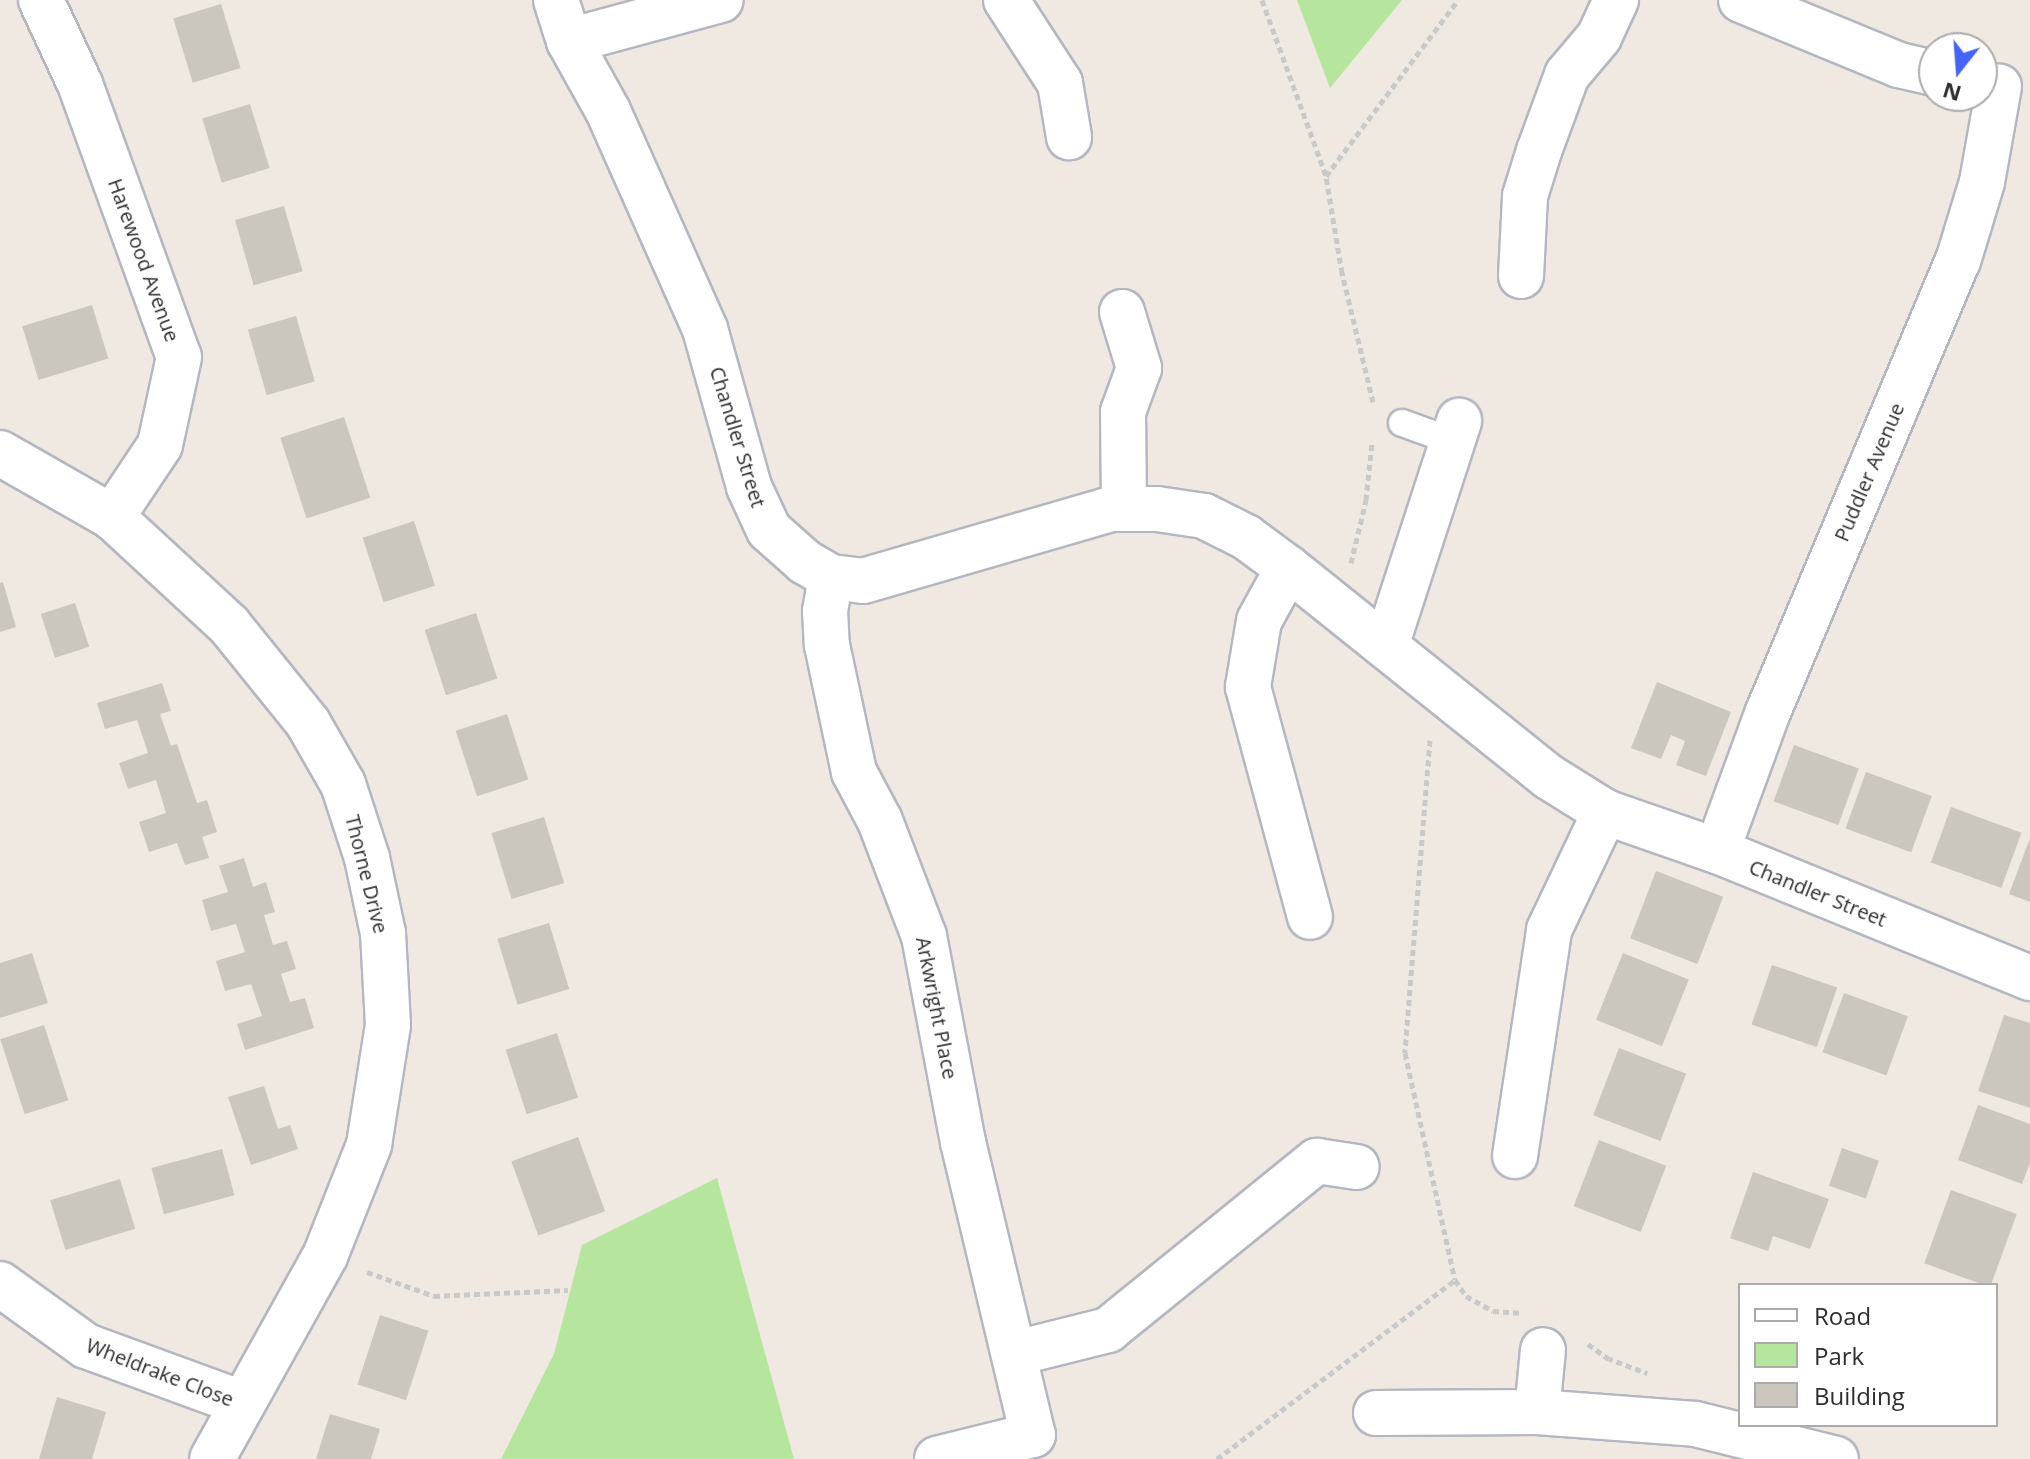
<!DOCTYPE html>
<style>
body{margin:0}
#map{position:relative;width:2030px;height:1459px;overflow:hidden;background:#efe9e1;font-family:"Open Sans",sans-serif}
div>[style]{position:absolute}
.green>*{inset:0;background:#b6e59e}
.building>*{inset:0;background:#cbc7bf;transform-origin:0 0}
.path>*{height:5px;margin-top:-2.5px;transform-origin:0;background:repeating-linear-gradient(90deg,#c9c9c9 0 6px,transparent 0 10px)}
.roads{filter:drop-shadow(2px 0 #b4b7c1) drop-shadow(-2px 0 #b4b7c1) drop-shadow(0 2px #b4b7c1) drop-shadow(0 -2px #b4b7c1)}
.service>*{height:26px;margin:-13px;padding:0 13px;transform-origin:13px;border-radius:13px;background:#fff}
.minor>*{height:44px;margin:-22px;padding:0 22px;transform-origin:22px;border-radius:22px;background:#fff}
span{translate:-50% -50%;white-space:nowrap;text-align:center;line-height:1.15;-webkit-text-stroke:7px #fff;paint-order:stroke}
.street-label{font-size:20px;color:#2e2e2e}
.legend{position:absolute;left:1738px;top:1283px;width:260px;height:144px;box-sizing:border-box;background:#fff;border:2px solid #ababab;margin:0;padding:10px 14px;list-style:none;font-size:24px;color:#2e2e2e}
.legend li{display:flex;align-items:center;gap:16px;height:40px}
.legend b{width:40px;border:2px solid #ababab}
.north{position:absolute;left:1918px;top:32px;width:80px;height:80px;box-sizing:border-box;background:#fff;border:2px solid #ababab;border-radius:50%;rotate:197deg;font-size:22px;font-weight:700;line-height:32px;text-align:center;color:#2e2e2e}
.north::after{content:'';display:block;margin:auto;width:28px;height:36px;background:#4264fb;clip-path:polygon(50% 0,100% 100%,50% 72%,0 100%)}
</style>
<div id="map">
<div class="green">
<i style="clip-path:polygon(1297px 0,1402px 0,1330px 88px)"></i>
<i style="clip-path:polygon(717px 1178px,794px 1459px,501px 1459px,554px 1354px,582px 1245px)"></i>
</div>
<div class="building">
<i style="left:221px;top:4px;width:67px;height:50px;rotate:73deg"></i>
<i style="left:250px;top:104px;width:67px;height:50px;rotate:73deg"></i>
<i style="left:284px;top:206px;width:68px;height:51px;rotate:74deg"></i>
<i style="left:92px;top:305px;width:56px;height:73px;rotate:73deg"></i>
<i style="left:296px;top:316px;width:68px;height:50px;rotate:74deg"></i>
<i style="left:344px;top:417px;width:85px;height:67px;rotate:72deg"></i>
<i style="left:414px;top:521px;width:68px;height:54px;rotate:72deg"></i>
<i style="clip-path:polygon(3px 582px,16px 627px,0 632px,0 583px)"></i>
<i style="left:75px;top:603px;width:46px;height:36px;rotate:72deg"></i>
<i style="left:476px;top:613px;width:69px;height:54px;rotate:72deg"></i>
<i style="clip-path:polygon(1657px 682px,1731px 712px,1706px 776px,1676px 765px,1685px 741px,1671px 735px,1661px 759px,1631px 748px)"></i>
<i style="clip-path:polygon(162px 683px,171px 711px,160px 714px,171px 746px,177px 744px,197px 803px,207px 800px,217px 832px,202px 837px,209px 858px,185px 865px,177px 843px,149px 852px,139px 822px,166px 813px,156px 780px,128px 789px,119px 763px,148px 753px,137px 720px,105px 729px,97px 703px)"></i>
<i style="left:507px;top:714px;width:69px;height:54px;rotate:72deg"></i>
<i style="left:1794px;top:745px;width:69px;height:60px;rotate:20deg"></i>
<i style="left:1866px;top:772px;width:70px;height:60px;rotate:20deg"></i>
<i style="left:1951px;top:807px;width:75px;height:59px;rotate:20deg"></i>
<i style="left:544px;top:817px;width:69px;height:55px;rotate:73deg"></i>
<i style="clip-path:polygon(2030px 838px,2030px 902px,2009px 894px)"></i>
<i style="clip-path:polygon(244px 858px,253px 887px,266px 882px,275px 912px,264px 915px,273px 945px,287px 941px,296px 969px,281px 974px,290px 1002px,305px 998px,314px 1028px,245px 1050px,237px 1024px,262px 1016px,251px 984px,225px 991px,216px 961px,245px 952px,236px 924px,211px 931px,202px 900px,228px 892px,219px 866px)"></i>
<i style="left:1656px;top:871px;width:72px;height:72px;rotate:21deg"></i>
<i style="left:549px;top:923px;width:69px;height:54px;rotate:73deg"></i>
<i style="clip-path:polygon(32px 953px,48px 1003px,0 1018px,0 963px)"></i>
<i style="left:1623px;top:953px;width:71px;height:72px;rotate:22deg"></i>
<i style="left:1772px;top:965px;width:69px;height:63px;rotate:19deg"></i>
<i style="left:1844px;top:993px;width:68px;height:63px;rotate:20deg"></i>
<i style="clip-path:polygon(2004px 1015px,2030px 1023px,2030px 1108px,1978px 1091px)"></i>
<i style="left:44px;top:1025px;width:79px;height:46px;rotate:72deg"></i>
<i style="left:557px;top:1033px;width:68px;height:54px;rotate:72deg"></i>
<i style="left:1619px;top:1048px;width:72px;height:72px;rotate:21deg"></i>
<i style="clip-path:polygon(264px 1086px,278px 1129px,290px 1125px,298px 1149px,251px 1165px,228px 1097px)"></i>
<i style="clip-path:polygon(1978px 1105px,2030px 1124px,2030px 1163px,2022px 1184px,1958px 1160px)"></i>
<i style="left:578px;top:1137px;width:79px;height:71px;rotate:70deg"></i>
<i style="left:1599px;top:1140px;width:72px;height:71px;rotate:21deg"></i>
<i style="left:1842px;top:1148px;width:39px;height:40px;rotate:19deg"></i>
<i style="left:222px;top:1149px;width:48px;height:73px;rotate:75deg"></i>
<i style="clip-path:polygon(1753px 1172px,1829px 1199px,1810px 1249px,1773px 1236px,1768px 1251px,1730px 1238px)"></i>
<i style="left:120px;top:1179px;width:52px;height:73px;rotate:73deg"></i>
<i style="left:1951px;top:1190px;width:70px;height:78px;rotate:20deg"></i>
<i style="left:380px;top:1315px;width:51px;height:73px;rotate:18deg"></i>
<i style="clip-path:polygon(57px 1397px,106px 1412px,92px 1459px,39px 1459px)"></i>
<i style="clip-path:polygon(330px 1414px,380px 1429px,371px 1459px,316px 1459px)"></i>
</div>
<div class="path">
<i style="left:1262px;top:0;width:187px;rotate:70deg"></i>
<i style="left:1373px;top:402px;width:133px;rotate:-103.5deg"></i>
<i style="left:1342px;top:273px;width:98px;rotate:-99.4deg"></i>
<i style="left:1326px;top:176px;width:220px;rotate:-53.1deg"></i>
<i style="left:1351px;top:563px;width:65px;rotate:-76.6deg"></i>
<i style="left:1366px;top:500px;width:57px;rotate:-84deg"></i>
<i style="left:1430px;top:740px;width:314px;rotate:94.6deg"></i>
<i style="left:1405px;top:1053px;width:232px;rotate:77.6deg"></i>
<i style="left:367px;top:1272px;width:71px;rotate:19.7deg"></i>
<i style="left:434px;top:1296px;width:134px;rotate:-2.6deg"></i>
<i style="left:1588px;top:1344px;width:24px;rotate:36deg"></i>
<i style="left:1607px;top:1358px;width:43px;rotate:20.6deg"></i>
<i style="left:1217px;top:1459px;width:298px;rotate:-36.9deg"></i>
<i style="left:1455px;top:1280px;width:19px;rotate:55deg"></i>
<i style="left:1466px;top:1296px;width:31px;rotate:29deg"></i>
<i style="left:1493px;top:1311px;width:26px;rotate:4deg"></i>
</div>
<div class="roads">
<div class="service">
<i style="left:1402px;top:423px;width:53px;rotate:19.8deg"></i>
</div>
<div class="minor">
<i style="left:41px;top:0;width:93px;rotate:65.1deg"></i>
<i style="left:80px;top:84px;width:290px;rotate:70.1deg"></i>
<i style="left:179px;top:357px;width:90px;rotate:102.2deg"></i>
<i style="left:160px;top:445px;width:87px;rotate:123.7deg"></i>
<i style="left:556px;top:0;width:43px;rotate:72.4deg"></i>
<i style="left:569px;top:41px;width:80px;rotate:60.9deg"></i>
<i style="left:608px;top:111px;width:239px;rotate:66deg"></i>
<i style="left:705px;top:329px;width:164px;rotate:74.4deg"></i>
<i style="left:749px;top:487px;width:47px;rotate:65.1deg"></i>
<i style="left:769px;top:530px;width:48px;rotate:41.6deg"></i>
<i style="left:805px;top:562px;width:30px;rotate:30deg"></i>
<i style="left:831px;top:577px;width:32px;rotate:7deg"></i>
<i style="left:863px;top:581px;width:258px;rotate:-16.2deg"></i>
<i style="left:1111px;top:509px;width:46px"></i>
<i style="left:1157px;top:509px;width:48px;rotate:8.5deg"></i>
<i style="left:1204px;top:516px;width:47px;rotate:26.6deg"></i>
<i style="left:1246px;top:537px;width:52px;rotate:36.4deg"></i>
<i style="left:1288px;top:568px;width:334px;rotate:38.7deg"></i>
<i style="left:1549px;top:777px;width:66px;rotate:32deg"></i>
<i style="left:1605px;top:812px;width:119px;rotate:19.2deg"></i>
<i style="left:1717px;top:851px;width:338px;rotate:22.1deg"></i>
<i style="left:1006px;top:0;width:99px;rotate:57deg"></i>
<i style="left:1060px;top:83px;width:55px;rotate:80.5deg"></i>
<i style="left:1741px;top:0;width:171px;rotate:22.4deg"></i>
<i style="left:1899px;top:65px;width:36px;rotate:13deg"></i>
<i style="left:569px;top:41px;width:157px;rotate:-15.1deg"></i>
<i style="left:1521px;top:276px;width:80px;rotate:-87.1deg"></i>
<i style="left:1525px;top:196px;width:47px;rotate:-72.7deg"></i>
<i style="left:1539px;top:151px;width:81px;rotate:-69.8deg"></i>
<i style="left:1567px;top:75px;width:50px;rotate:-49.9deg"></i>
<i style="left:1599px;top:37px;width:41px;rotate:-65.3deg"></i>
<i style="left:1122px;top:312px;width:59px;rotate:73.1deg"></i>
<i style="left:1139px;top:368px;width:47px;rotate:110deg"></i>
<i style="left:1123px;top:412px;width:97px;rotate:89.4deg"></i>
<i style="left:0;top:453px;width:129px;rotate:29.7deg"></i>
<i style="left:112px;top:517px;width:159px;rotate:42.7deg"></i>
<i style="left:229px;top:625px;width:126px;rotate:51.1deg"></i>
<i style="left:308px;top:723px;width:70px;rotate:60.2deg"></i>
<i style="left:343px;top:784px;width:78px;rotate:72deg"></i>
<i style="left:367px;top:858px;width:77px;rotate:78deg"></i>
<i style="left:383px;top:933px;width:92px;rotate:86.9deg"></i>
<i style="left:388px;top:1025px;width:121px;rotate:99deg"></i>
<i style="left:369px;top:1145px;width:119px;rotate:111.6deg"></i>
<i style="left:325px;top:1256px;width:232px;rotate:119.1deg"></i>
<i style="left:1288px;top:568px;width:60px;rotate:118.7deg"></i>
<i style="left:1259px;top:621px;width:67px;rotate:99.5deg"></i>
<i style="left:1248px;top:687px;width:238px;rotate:74.9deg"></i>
<i style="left:831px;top:577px;width:35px;rotate:100deg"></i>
<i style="left:825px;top:611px;width:34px;rotate:87deg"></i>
<i style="left:827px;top:645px;width:130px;rotate:78deg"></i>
<i style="left:854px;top:772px;width:55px;rotate:62deg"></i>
<i style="left:880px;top:821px;width:123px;rotate:69.1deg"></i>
<i style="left:924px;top:936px;width:210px;rotate:79.3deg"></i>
<i style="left:963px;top:1142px;width:301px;rotate:76.6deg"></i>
<i style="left:1033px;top:1435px;width:99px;rotate:166deg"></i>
<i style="left:1386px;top:646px;width:237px;rotate:-72deg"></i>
<i style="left:1717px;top:851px;width:148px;rotate:-69.9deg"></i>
<i style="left:1768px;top:712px;width:489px;rotate:-67.2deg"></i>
<i style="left:1958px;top:261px;width:83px;rotate:-73.1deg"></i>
<i style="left:1982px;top:182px;width:97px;rotate:-79.9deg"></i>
<i style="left:1515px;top:1156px;width:229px;rotate:-81.4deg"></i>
<i style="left:1549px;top:930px;width:131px;rotate:-64.6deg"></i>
<i style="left:0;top:1284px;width:106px;rotate:35.8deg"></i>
<i style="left:86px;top:1346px;width:166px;rotate:20.1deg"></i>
<i style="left:1016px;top:1353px;width:95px;rotate:-14deg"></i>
<i style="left:1108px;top:1330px;width:269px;rotate:-39deg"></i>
<i style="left:1317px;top:1161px;width:40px;rotate:8.5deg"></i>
<i style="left:1537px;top:1412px;width:62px;rotate:-84.5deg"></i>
<i style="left:1376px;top:1413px;width:161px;rotate:-0.4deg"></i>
<i style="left:1537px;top:1412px;width:158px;rotate:4.3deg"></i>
<i style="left:1695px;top:1424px;width:145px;rotate:13.9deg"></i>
</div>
</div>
<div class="street-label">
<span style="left:144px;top:260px;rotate:70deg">Harewood Avenue</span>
<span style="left:738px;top:437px;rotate:73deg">Chandler Street</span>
<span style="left:1869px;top:472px;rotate:-67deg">Puddler Avenue</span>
<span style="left:367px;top:874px;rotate:76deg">Thorne Drive</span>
<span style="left:1818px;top:893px;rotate:22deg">Chandler Street</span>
<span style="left:937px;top:1008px;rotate:79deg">Arkwright Place</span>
<span style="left:160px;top:1372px;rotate:21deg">Wheldrake Close</span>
</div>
<ul class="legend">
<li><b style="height:10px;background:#fff"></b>Road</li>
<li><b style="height:22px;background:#b6e59e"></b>Park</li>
<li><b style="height:22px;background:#cbc7bf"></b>Building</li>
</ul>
<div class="north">N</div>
</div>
